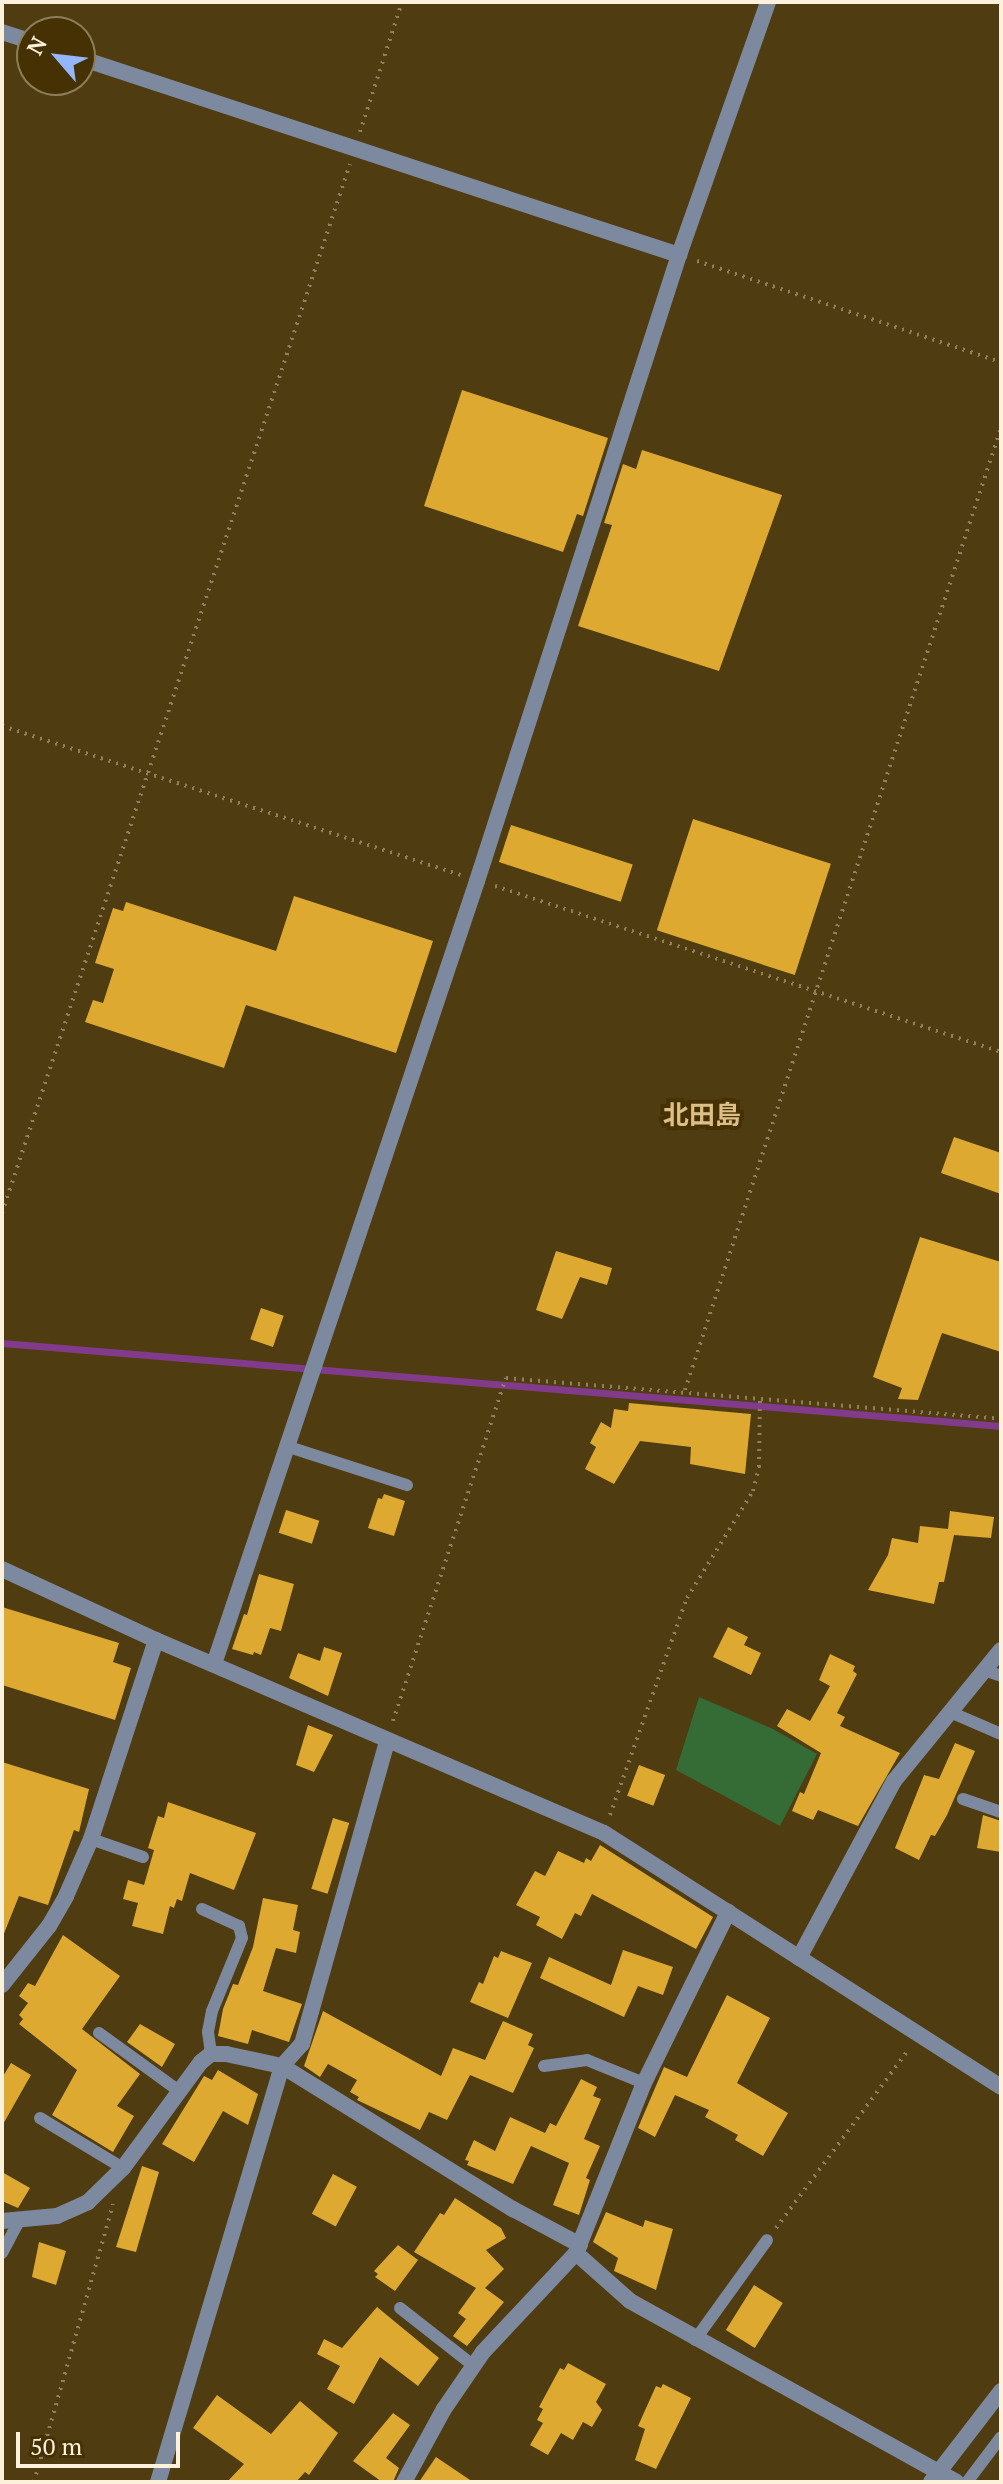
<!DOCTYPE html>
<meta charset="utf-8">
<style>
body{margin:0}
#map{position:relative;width:1003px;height:2484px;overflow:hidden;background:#4f3c10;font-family:"PT Serif","Noto Sans JP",serif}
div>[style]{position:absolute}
.green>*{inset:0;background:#356b34}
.stream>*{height:7px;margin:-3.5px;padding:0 3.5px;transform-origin:3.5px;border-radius:3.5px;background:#823b8a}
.building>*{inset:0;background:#dda931;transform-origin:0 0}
.path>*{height:4px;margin-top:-2px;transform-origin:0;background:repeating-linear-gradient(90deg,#90805c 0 2px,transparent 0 8px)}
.service>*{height:12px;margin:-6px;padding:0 6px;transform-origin:6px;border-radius:6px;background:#7d899f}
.minor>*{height:16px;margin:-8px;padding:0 8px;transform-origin:8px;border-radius:8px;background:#7d899f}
.tertiary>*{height:16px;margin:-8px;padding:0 8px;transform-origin:8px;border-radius:8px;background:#7d899f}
span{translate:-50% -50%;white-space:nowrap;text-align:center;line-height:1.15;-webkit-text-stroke:8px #453103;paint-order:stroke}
.quarter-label{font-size:26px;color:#ddbf86;font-weight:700}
.frame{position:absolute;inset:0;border:4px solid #fcf1da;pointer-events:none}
.north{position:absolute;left:16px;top:16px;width:80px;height:80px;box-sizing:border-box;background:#453103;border:2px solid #8e7e59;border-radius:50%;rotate:298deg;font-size:22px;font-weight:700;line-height:32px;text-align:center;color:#fcf1da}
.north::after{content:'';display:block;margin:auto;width:28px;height:36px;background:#93b7fd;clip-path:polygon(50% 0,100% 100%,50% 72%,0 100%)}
.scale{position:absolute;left:16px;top:2432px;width:164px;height:36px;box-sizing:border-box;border:4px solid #fcf1da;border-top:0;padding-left:10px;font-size:24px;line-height:28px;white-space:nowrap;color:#fcf1da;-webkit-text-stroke:6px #453103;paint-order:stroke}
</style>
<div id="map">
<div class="green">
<i style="clip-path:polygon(699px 1697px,773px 1729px,817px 1754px,780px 1826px,676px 1770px)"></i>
</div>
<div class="stream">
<i style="left:2px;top:1343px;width:1002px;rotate:4.75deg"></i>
</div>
<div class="building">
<i style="clip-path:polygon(462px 390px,608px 438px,583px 516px,577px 514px,563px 552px,424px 506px)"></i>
<i style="clip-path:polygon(642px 450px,782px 495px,719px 671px,578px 626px,612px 525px,604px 523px,623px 464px,636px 469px)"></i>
<i style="left:693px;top:819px;width:145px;height:117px;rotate:18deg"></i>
<i style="left:511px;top:825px;width:128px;height:39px;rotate:18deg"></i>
<i style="clip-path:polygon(294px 896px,433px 941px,396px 1053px,246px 1005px,224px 1068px,85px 1022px,93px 1000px,103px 1003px,114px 969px,95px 963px,113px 908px,123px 911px,126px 902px,276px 951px)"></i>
<i style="clip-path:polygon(954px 1137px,1001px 1153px,1001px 1194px,941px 1173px)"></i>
<i style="clip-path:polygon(920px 1237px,1001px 1262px,1001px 1352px,942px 1333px,918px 1400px,898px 1399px,902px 1388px,873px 1377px)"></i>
<i style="clip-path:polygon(556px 1251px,612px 1268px,607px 1285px,580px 1277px,562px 1319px,536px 1310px)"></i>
<i style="left:261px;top:1308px;width:24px;height:33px;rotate:19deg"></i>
<i style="clip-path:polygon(629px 1403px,751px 1414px,745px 1474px,690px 1464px,691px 1447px,640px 1441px,614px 1484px,585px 1469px,596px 1447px,590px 1443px,601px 1422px,611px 1428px,614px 1409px,628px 1411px)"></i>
<i style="clip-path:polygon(384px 1494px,405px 1501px,394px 1536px,368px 1528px,378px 1498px,382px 1499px)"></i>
<i style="left:286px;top:1510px;width:35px;height:24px;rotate:18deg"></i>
<i style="clip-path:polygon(950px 1511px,994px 1517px,991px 1538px,954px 1535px,944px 1582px,939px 1582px,934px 1604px,868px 1590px,888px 1555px,892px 1538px,918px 1543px,920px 1526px,948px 1529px)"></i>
<i style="clip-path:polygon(259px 1574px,294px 1584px,281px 1631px,270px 1628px,261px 1655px,254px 1652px,253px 1655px,232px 1649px,244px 1614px,247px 1615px)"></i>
<i style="clip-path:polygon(2px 1607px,119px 1643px,113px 1662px,131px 1668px,115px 1720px,2px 1685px)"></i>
<i style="clip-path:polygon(728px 1627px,748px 1637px,744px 1645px,761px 1653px,751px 1675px,713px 1657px)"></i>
<i style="clip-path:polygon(324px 1647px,342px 1653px,328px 1696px,289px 1678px,298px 1653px,320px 1661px)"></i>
<i style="clip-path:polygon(830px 1654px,855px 1666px,853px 1671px,857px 1674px,837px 1713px,845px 1717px,840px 1726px,900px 1753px,858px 1826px,818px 1810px,813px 1820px,792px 1811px,800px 1792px,804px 1794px,821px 1753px,777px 1726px,787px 1709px,810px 1721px,830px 1686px,819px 1680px)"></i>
<i style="clip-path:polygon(308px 1725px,333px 1735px,314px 1772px,296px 1765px)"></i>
<i style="clip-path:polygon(955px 1743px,975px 1751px,947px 1815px,935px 1836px,931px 1835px,919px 1860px,895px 1848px,924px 1775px,939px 1779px)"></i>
<i style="clip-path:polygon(2px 1762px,89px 1789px,79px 1832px,74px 1830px,48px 1905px,19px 1896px,3px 1936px)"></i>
<i style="left:639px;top:1765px;width:28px;height:33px;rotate:21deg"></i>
<i style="clip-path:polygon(168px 1802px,256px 1833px,234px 1890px,190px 1873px,182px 1901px,177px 1899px,174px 1908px,170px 1906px,163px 1934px,132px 1926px,138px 1903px,123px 1899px,128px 1880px,144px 1885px,154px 1850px,148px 1848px,158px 1816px,164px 1818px)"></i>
<i style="clip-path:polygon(983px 1815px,1001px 1821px,1001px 1852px,977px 1848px)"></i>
<i style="left:333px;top:1818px;width:17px;height:74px;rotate:17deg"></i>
<i style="clip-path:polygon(600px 1845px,713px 1917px,696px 1949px,592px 1894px,581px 1916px,575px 1913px,562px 1939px,536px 1925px,540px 1917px,516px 1905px,535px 1871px,545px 1876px,558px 1851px,584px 1863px,586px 1858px,591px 1861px)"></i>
<i style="clip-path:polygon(263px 1898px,298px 1905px,293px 1930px,300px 1932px,296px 1953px,276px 1948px,263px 1991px,302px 2004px,289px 2042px,252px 2030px,248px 2044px,218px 2036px,223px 2009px,233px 1984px,238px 1985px,253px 1947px)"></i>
<i style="clip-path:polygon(63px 1935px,120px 1976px,82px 2029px,140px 2074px,117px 2106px,134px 2116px,113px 2152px,52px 2115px,77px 2070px,19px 2024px,23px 2019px,19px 2015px,28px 2003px,19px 1996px,28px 1983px,35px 1986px)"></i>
<i style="clip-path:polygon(623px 1950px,673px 1967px,663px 1995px,638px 1986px,624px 2017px,540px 1978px,549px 1957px,611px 1985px)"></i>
<i style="clip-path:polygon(501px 1951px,532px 1963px,508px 2018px,470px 2002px,479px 1982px,483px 1984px,494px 1956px,498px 1958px)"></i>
<i style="clip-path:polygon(727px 1995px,770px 2018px,737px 2083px,788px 2113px,763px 2156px,735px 2140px,738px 2135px,705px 2117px,709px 2110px,675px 2095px,655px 2137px,638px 2128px,664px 2067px,687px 2077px)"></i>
<i style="clip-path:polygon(323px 2011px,441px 2076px,453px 2048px,485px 2060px,503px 2021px,533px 2034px,528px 2045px,534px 2048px,513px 2093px,470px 2075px,447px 2120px,429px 2112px,420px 2130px,357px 2100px,359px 2097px,350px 2092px,357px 2080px,328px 2064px,320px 2077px,304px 2066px)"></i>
<i style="clip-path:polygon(140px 2024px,175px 2044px,162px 2067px,127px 2042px)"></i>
<i style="clip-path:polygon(11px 2063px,31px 2075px,2px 2126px,2px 2078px)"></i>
<i style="clip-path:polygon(218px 2070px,258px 2094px,248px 2125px,223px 2111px,194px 2162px,162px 2144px,204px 2076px,212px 2080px)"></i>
<i style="clip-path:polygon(581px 2079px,597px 2087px,593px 2096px,601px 2099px,584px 2139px,600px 2146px,586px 2178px,590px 2180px,579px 2215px,553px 2205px,569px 2163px,531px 2146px,513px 2184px,467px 2165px,469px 2161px,465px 2160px,474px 2140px,495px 2151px,510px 2117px,545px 2133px,550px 2123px,556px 2126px)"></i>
<i style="clip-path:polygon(142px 2166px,159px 2172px,136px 2252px,116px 2247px)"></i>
<i style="clip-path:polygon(2px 2172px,30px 2188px,18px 2208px,2px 2201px)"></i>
<i style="left:333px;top:2174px;width:27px;height:45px;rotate:28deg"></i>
<i style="clip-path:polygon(455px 2198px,501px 2228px,506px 2238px,486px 2250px,504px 2269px,485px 2288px,504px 2302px,467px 2346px,453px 2336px,466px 2319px,458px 2313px,476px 2288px,414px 2252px,440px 2213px,444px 2215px)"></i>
<i style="clip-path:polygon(606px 2212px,643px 2227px,645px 2220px,673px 2229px,656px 2290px,614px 2271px,618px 2258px,593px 2242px)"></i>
<i style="clip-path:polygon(39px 2242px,66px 2251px,56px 2285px,32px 2277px)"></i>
<i style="clip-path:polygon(398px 2245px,418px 2260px,395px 2291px,375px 2277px,378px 2274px,374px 2271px)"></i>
<i style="left:754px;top:2285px;width:34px;height:53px;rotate:32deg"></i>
<i style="clip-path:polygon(377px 2307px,439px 2358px,418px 2386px,380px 2357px,354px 2404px,327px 2389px,340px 2366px,317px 2354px,324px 2339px,342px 2348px)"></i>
<i style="clip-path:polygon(568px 2363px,606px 2384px,596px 2402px,602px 2410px,592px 2427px,583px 2422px,573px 2440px,561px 2433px,548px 2455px,530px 2445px,543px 2423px,537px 2420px,543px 2409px,539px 2407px,560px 2368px,564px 2370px)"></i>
<i style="clip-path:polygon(663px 2384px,691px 2398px,656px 2469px,635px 2460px,645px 2429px,638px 2426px,656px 2386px,661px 2388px)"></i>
<i style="clip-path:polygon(217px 2395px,271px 2434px,300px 2401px,338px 2433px,309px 2475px,305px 2472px,296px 2482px,227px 2482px,244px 2464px,193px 2428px)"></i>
<i style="clip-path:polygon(393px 2413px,410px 2425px,386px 2458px,399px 2468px,393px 2482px,382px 2482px,353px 2461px)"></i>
<i style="clip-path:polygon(436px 2457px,473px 2482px,419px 2482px)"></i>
</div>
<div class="path">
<i style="left:360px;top:132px;width:137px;rotate:-72.1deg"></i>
<i style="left:697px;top:261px;width:320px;rotate:18.4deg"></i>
<i style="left:2px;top:726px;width:482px;rotate:18deg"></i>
<i style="left:495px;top:886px;width:533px;rotate:18.16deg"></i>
<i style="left:2px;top:1213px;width:1105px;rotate:-71.65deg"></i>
<i style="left:685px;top:1390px;width:1013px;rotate:-71.82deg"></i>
<i style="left:393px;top:1721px;width:361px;rotate:-71.8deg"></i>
<i style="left:506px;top:1378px;width:497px;rotate:4.7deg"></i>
<i style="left:610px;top:1815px;width:230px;rotate:-70.5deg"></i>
<i style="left:687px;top:1598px;width:126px;rotate:-58.3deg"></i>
<i style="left:753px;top:1491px;width:25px;rotate:-76deg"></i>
<i style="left:759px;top:1467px;width:69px;rotate:-89.2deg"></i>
<i style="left:776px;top:2228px;width:223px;rotate:-53.4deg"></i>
<i style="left:34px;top:2482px;width:289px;rotate:-74.1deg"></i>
</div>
<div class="service">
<i style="left:289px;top:1447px;width:124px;rotate:17.9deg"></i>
<i style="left:984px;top:1670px;width:18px;rotate:19deg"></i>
<i style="left:950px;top:1712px;width:56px;rotate:23.3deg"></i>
<i style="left:963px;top:1799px;width:40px;rotate:18.9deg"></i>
<i style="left:91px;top:1839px;width:55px;rotate:19.1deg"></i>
<i style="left:202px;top:1909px;width:41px;rotate:24.7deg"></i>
<i style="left:239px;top:1926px;width:12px;rotate:76deg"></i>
<i style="left:242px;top:1938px;width:79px;rotate:112.3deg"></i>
<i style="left:212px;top:2011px;width:21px;rotate:101deg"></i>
<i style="left:208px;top:2032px;width:22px;rotate:82deg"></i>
<i style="left:99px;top:2033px;width:99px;rotate:35.9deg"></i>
<i style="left:544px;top:2066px;width:43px;rotate:-7.9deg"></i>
<i style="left:587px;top:2060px;width:61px;rotate:22deg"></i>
<i style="left:40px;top:2118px;width:97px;rotate:31.1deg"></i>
<i style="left:2px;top:2253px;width:36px;rotate:-62deg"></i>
<i style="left:400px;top:2308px;width:94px;rotate:38.1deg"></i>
<i style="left:695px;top:2340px;width:123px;rotate:-54.2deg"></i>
<i style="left:967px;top:2482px;width:56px;rotate:-52.9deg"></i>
</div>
<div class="minor">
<i style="left:2px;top:32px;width:32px;rotate:18deg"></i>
<i style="left:80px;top:58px;width:631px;rotate:18.21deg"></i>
<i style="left:214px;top:1664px;width:826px;rotate:-71.43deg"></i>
<i style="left:477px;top:881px;width:658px;rotate:-72.12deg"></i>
<i style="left:679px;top:255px;width:268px;rotate:-70.6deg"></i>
<i style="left:799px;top:1958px;width:201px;rotate:-61.8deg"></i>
<i style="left:894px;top:1781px;width:169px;rotate:-50.8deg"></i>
<i style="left:2px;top:1985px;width:75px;rotate:-51.5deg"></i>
<i style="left:49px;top:1926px;width:34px;rotate:-60deg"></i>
<i style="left:66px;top:1896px;width:62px;rotate:-66.3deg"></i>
<i style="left:91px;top:1839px;width:209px;rotate:-71.9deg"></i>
<i style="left:2px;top:2221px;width:55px;rotate:-5.2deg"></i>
<i style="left:57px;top:2216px;width:34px;rotate:-24deg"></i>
<i style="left:88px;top:2202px;width:49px;rotate:-44.2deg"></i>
<i style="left:123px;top:2168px;width:132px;rotate:-53.7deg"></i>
<i style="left:201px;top:2062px;width:13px;rotate:-39deg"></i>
<i style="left:211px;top:2054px;width:15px"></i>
<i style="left:226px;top:2054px;width:57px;rotate:12.1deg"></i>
<i style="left:282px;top:2066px;width:272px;rotate:31.8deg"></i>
<i style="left:513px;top:2209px;width:76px;rotate:28.2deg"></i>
<i style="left:576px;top:2253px;width:72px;rotate:41.6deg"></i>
<i style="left:630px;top:2301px;width:373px;rotate:29deg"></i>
<i style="left:158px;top:2482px;width:434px;rotate:-73.4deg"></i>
<i style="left:282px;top:2066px;width:30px;rotate:-48deg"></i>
<i style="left:302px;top:2044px;width:315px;rotate:-74.3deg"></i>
<i style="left:404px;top:2482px;width:83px;rotate:-61.3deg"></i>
<i style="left:444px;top:2409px;width:69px;rotate:-55.6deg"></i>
<i style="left:483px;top:2352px;width:136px;rotate:-46.8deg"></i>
<i style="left:576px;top:2253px;width:183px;rotate:-68.2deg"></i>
<i style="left:644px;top:2083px;width:191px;rotate:-63.8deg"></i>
<i style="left:931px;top:2482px;width:115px;rotate:-52.4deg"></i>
</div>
<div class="tertiary">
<i style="left:2px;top:1569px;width:170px;rotate:24.8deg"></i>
<i style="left:156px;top:1640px;width:488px;rotate:23.3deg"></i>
<i style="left:604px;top:1833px;width:471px;rotate:32.6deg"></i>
</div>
<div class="quarter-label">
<span style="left:702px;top:1115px">北田島</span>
</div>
<div class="frame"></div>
<div class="north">N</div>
<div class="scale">50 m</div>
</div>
